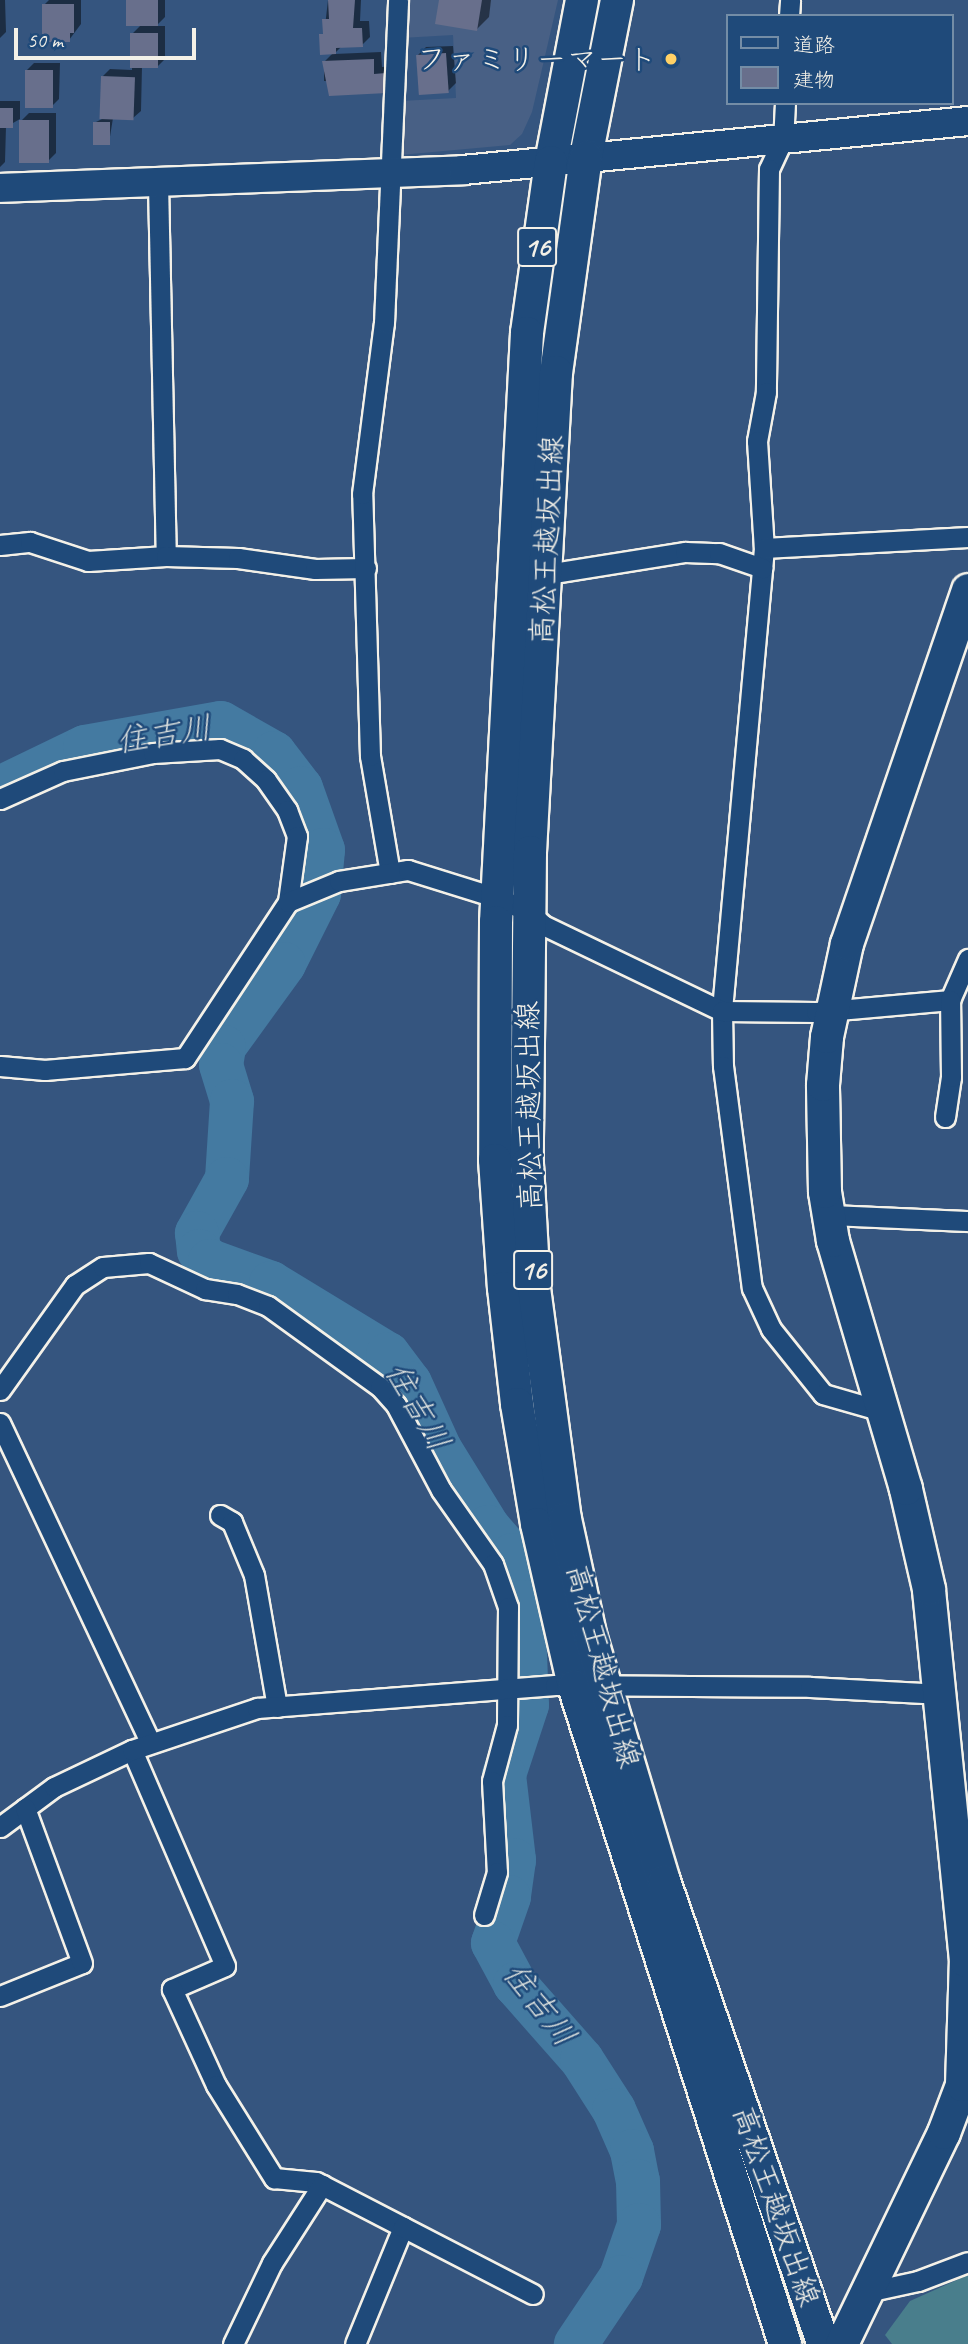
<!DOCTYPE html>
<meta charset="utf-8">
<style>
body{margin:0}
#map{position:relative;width:968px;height:2344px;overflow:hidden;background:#35557f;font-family:Caveat,"Klee One",sans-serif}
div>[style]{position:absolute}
.built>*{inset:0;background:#486085}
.green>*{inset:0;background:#497e8c}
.shadow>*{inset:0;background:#0007}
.river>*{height:44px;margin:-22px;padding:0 22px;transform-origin:22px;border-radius:22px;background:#447aa1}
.building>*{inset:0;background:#686f8c;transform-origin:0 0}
.roads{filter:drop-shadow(2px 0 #f4f1e8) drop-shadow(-2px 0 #f4f1e8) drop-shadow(0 2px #f4f1e8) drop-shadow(0 -2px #f4f1e8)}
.street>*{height:19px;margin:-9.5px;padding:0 9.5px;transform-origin:9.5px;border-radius:9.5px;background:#1f4a7a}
.secondary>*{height:28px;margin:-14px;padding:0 14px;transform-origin:14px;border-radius:14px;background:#1f4a7a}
.primary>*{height:32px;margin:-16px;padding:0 16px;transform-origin:16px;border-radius:16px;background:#1f4a7a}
.dots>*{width:19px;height:19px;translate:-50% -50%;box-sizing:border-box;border:4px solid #1f4a7a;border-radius:50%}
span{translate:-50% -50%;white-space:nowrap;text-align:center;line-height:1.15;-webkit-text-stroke:5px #1f4a7a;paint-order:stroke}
.shield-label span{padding:2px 5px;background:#1f4a7a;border:2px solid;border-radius:5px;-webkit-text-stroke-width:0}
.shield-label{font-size:28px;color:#f4f1e8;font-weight:700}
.poi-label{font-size:30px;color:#f4f1e8}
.right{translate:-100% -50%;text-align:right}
.street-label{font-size:30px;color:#f4f1e8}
.water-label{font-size:32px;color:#dadfdd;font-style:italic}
.legend{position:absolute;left:726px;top:14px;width:228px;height:91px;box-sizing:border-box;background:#1f4a7a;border:2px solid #748da6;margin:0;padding:9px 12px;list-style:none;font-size:21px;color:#f4f1e8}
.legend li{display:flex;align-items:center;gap:14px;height:35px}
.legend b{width:35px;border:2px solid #748da6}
.scale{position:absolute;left:14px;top:28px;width:182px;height:32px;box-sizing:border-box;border:4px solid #f4f1e8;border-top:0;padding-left:9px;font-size:21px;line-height:24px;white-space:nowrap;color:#f4f1e8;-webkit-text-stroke:5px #1f4a7a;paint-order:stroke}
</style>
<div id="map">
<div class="built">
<i style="clip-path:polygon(401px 0,558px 0,532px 112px,522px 134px,510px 145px,400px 155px,401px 101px,456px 98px,453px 35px,401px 38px)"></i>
</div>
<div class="green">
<i style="clip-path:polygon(968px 2275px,968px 2344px,892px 2344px,885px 2335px,910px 2301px)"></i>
</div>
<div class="shadow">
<i style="clip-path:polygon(0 0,5px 0,6px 32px,0 38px)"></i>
<i style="clip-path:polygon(49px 0,81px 0,81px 24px,69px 40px,44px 5px)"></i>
<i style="clip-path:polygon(128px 0,165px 0,165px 17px,156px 26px,165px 26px,165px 59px,157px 67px,142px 67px,141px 111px,133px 118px,113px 118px,109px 143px,94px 123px,102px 119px,102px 77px,110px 69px,132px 70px,132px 34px,141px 25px)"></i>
<i style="clip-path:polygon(328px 0,361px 0,360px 21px,369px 21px,370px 37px,362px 45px,342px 46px,334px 54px,381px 52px,382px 67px,393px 66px,394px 83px,324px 81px,324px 62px,333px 53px,322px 53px)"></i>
<i style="clip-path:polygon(441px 0,491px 0,489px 17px,477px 29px)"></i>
<i style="clip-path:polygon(453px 46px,456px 83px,448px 91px,418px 55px,426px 47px)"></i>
<i style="clip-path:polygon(34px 63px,60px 63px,59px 99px,51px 107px,26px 71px)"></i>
<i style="clip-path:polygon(0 101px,20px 101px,20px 119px,6px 127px,5px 162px,0 167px)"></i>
<i style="clip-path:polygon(29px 113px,56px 113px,56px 153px,48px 161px,21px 121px)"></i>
</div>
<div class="river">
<i style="left:0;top:788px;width:94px;rotate:-25.8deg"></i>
<i style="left:85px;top:747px;width:138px;rotate:-10deg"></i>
<i style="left:221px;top:723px;width:61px;rotate:29.5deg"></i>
<i style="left:274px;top:753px;width:44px;rotate:52.4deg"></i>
<i style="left:301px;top:788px;width:66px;rotate:70.5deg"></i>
<i style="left:323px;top:850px;width:44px;rotate:95.2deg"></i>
<i style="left:319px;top:894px;width:78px;rotate:116.6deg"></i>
<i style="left:284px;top:964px;width:102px;rotate:125.9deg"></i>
<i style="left:224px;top:1047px;width:18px;rotate:99deg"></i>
<i style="left:221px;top:1065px;width:38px;rotate:73deg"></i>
<i style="left:232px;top:1101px;width:78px;rotate:93.7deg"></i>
<i style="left:227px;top:1179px;width:62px;rotate:119.1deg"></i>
<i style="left:197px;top:1233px;width:18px;rotate:84deg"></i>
<i style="left:199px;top:1251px;width:15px;rotate:42deg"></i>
<i style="left:210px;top:1261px;width:65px;rotate:19.8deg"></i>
<i style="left:271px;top:1283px;width:137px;rotate:31.3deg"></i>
<i style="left:388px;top:1354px;width:36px;rotate:53deg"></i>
<i style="left:410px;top:1383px;width:72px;rotate:65.6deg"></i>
<i style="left:440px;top:1449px;width:92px;rotate:58.4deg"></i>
<i style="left:488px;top:1527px;width:37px;rotate:49deg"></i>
<i style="left:512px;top:1555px;width:48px;rotate:76.8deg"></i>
<i style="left:523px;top:1602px;width:103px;rotate:87.8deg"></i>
<i style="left:527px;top:1705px;width:74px;rotate:108.2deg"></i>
<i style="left:504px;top:1775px;width:86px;rotate:83.3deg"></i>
<i style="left:514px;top:1860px;width:37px;rotate:98deg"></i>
<i style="left:509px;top:1897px;width:49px;rotate:109.2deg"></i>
<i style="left:493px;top:1943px;width:47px;rotate:61.8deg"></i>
<i style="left:515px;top:1984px;width:101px;rotate:48.6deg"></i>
<i style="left:582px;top:2060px;width:59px;rotate:57.4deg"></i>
<i style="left:614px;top:2110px;width:45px;rotate:66.3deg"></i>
<i style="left:632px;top:2151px;width:31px;rotate:79deg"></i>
<i style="left:638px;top:2181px;width:44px;rotate:88.7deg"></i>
<i style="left:639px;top:2225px;width:55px;rotate:109.1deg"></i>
<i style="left:621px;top:2277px;width:81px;rotate:123.9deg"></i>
</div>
<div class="building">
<i style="left:126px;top:0;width:32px;height:26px"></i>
<i style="clip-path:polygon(328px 0,355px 0,353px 28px,362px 28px,363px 47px,336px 48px,336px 54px,320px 55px,319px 34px,323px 34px,322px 19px,329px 19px)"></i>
<i style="clip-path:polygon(439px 0,482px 0,477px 31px,435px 24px)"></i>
<i style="clip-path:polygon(42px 4px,74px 4px,74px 33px,70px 33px,70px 42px,42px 42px)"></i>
<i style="left:130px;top:33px;width:28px;height:35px"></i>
<i style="left:446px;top:53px;width:40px;height:30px;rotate:86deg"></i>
<i style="clip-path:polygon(374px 59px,374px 74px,386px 73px,387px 93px,329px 96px,322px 61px)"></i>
<i style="left:25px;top:70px;width:28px;height:38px"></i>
<i style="left:101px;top:76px;width:34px;height:43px;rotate:2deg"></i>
<i style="left:0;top:108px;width:13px;height:20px"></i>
<i style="left:19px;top:120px;width:30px;height:43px"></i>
<i style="left:93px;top:122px;width:17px;height:23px"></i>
</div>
<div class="roads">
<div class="street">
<i style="left:789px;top:16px;width:16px;rotate:-86deg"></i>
<i style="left:785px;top:103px;width:36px;rotate:93deg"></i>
<i style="left:783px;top:139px;width:33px;rotate:115deg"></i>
<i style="left:769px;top:169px;width:223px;rotate:90.8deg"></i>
<i style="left:766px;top:392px;width:50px;rotate:100.4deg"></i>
<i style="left:757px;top:441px;width:107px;rotate:86.3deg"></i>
<i style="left:764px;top:548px;width:465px;rotate:95.2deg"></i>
<i style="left:722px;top:1011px;width:55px;rotate:89deg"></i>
<i style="left:723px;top:1066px;width:224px;rotate:82.6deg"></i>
<i style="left:752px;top:1288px;width:45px;rotate:65.1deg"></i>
<i style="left:771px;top:1329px;width:83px;rotate:51.3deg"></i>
<i style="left:823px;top:1394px;width:61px;rotate:16.1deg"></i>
<i style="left:158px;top:183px;width:373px;rotate:88.8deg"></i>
<i style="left:0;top:545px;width:30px;rotate:-6deg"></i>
<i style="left:30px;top:542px;width:61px;rotate:18.1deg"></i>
<i style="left:88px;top:561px;width:78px;rotate:-3.7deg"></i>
<i style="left:166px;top:556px;width:72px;rotate:1.6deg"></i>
<i style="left:238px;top:558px;width:78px;rotate:8.1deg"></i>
<i style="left:315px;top:569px;width:51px;rotate:-1.1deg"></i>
<i style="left:764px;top:548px;width:204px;rotate:-3.1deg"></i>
<i style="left:547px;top:574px;width:140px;rotate:-9.1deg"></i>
<i style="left:685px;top:552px;width:34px;rotate:2deg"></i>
<i style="left:719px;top:553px;width:46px;rotate:19.2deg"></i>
<i style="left:0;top:799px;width:69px;rotate:-24deg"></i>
<i style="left:63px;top:771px;width:92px;rotate:-11.3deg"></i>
<i style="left:153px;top:753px;width:67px;rotate:-3.4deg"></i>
<i style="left:220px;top:749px;width:25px;rotate:23deg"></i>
<i style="left:243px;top:759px;width:31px;rotate:42deg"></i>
<i style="left:266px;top:780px;width:37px;rotate:55deg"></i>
<i style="left:287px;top:810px;width:28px;rotate:69deg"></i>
<i style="left:297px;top:836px;width:67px;rotate:97.8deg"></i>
<i style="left:288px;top:902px;width:187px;rotate:123.4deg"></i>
<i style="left:185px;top:1058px;width:141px;rotate:175.1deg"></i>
<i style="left:45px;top:1070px;width:45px;rotate:-174.9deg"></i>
<i style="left:390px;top:873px;width:119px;rotate:-99.7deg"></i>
<i style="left:370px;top:756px;width:262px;rotate:-91.7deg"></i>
<i style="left:362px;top:494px;width:172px;rotate:-82.7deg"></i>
<i style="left:384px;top:323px;width:323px;rotate:-87.5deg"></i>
<i style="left:288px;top:902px;width:55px;rotate:-22.4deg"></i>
<i style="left:339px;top:881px;width:70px;rotate:-9.1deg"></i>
<i style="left:408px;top:870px;width:94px;rotate:17.3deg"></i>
<i style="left:498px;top:898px;width:34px;rotate:24deg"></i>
<i style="left:529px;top:912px;width:19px;rotate:43deg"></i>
<i style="left:543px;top:925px;width:199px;rotate:25.7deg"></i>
<i style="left:722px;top:1011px;width:94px;rotate:0.6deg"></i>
<i style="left:816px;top:1012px;width:135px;rotate:-5.1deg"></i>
<i style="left:950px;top:1000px;width:45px;rotate:-66.3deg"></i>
<i style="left:945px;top:1117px;width:40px;rotate:-81.5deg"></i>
<i style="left:951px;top:1077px;width:77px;rotate:-90.7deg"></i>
<i style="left:829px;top:1215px;width:139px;rotate:2.5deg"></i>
<i style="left:0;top:1390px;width:129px;rotate:-54.5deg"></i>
<i style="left:75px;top:1285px;width:33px;rotate:-33deg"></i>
<i style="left:103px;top:1267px;width:46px;rotate:-5deg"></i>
<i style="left:149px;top:1263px;width:62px;rotate:24.9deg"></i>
<i style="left:205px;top:1289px;width:32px;rotate:9deg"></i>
<i style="left:237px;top:1294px;width:33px;rotate:21deg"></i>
<i style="left:268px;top:1306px;width:138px;rotate:35.9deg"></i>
<i style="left:380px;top:1387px;width:24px;rotate:48deg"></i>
<i style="left:396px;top:1405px;width:96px;rotate:62.1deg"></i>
<i style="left:441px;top:1490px;width:90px;rotate:54.9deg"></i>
<i style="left:493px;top:1564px;width:46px;rotate:70.8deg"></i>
<i style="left:508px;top:1607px;width:118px;rotate:90.5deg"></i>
<i style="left:507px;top:1725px;width:58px;rotate:105deg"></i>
<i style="left:492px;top:1781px;width:91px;rotate:86.9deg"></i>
<i style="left:497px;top:1872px;width:45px;rotate:106.8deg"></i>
<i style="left:0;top:1423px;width:353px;rotate:64.8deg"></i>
<i style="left:220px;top:1515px;width:14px;rotate:30deg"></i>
<i style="left:232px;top:1522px;width:57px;rotate:67.5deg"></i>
<i style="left:254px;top:1575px;width:134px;rotate:80.1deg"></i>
<i style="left:132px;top:1750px;width:235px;rotate:66.7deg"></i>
<i style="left:225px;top:1966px;width:58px;rotate:156.5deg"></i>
<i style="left:172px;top:1989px;width:106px;rotate:65.4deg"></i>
<i style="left:216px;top:2085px;width:110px;rotate:58.1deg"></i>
<i style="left:274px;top:2178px;width:42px;rotate:5.4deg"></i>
<i style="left:316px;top:2182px;width:98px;rotate:27.3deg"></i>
<i style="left:403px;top:2227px;width:126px;rotate:112.3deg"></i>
<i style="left:0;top:1827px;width:67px;rotate:-36.5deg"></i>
<i style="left:54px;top:1787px;width:86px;rotate:-25.4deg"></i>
<i style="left:132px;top:1750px;width:132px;rotate:-18.6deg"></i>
<i style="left:257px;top:1708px;width:299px;rotate:-4.4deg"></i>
<i style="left:555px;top:1685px;width:255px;rotate:0.4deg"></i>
<i style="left:810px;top:1687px;width:132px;rotate:3deg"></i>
<i style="left:0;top:1996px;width:88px;rotate:-21.9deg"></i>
<i style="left:82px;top:1963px;width:165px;rotate:-110.2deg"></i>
<i style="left:403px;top:2227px;width:146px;rotate:27.3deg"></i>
<i style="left:867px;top:2292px;width:52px;rotate:-12.2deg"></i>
<i style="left:918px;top:2281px;width:53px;rotate:-20.8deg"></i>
<i style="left:233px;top:2344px;width:90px;rotate:-64.3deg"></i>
<i style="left:272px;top:2263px;width:93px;rotate:-57.3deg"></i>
</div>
<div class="secondary">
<i style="left:0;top:188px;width:463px;rotate:-2.2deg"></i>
<i style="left:463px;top:170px;width:507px;rotate:-5.54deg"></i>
</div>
<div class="primary">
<i style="left:582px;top:0;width:165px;rotate:100.8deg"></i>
<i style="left:551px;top:162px;width:173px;rotate:98deg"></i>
<i style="left:527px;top:333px;width:590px;rotate:93.01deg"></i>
<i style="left:496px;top:922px;width:238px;rotate:90.2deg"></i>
<i style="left:495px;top:1160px;width:128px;rotate:86deg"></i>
<i style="left:504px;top:1288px;width:117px;rotate:83.6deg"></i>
<i style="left:517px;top:1404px;width:122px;rotate:80.5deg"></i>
<i style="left:537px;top:1524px;width:166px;rotate:77.1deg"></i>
<i style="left:574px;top:1686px;width:691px;rotate:72.22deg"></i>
<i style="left:617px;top:0;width:160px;rotate:101.2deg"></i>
<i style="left:586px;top:157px;width:217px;rotate:97.9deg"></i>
<i style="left:556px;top:372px;width:481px;rotate:93.1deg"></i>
<i style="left:530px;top:852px;width:312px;rotate:90.6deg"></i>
<i style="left:527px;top:1164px;width:124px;rotate:86.8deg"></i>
<i style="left:534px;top:1288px;width:233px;rotate:82.4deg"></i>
<i style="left:565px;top:1519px;width:122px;rotate:77.7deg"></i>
<i style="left:591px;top:1638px;width:254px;rotate:73.3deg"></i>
<i style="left:664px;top:1881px;width:490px;rotate:71deg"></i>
<i style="left:842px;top:2344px;width:234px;rotate:-64.2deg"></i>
<i style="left:944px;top:2133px;width:51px;rotate:-69.4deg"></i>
<i style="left:962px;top:2085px;width:124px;rotate:-88.2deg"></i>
<i style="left:966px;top:1961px;width:374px;rotate:-95.7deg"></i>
<i style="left:929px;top:1589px;width:103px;rotate:-103deg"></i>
<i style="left:906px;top:1489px;width:259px;rotate:-106.4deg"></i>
<i style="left:833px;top:1241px;width:50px;rotate:-99.3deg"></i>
<i style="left:825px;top:1192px;width:107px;rotate:-91.1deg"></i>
<i style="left:823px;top:1085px;width:48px;rotate:-85.2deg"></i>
<i style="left:827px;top:1037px;width:95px;rotate:-77.9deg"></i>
<i style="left:847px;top:944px;width:374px;rotate:-71.1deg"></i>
</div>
</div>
<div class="dots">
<i style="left:671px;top:59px;background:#ffd166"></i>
</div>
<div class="shield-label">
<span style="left:537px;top:247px">16</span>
<span style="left:533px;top:1270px">16</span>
</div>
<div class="poi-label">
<span class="right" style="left:657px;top:59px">ファミリーマート</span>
</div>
<div class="street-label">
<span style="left:547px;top:540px;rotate:-87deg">高松王越坂出線</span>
<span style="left:529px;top:1106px;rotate:-91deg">高松王越坂出線</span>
<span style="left:603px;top:1666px;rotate:75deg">高松王越坂出線</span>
<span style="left:776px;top:2206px;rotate:71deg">高松王越坂出線</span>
</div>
<div class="water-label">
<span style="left:164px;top:735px;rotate:-9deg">住吉川</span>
<span style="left:417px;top:1407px;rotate:60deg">住吉川</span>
<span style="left:539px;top:2005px;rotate:52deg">住吉川</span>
</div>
<ul class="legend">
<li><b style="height:9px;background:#1f4a7a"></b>道路</li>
<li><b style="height:19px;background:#686f8c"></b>建物</li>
</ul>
<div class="scale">50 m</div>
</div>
